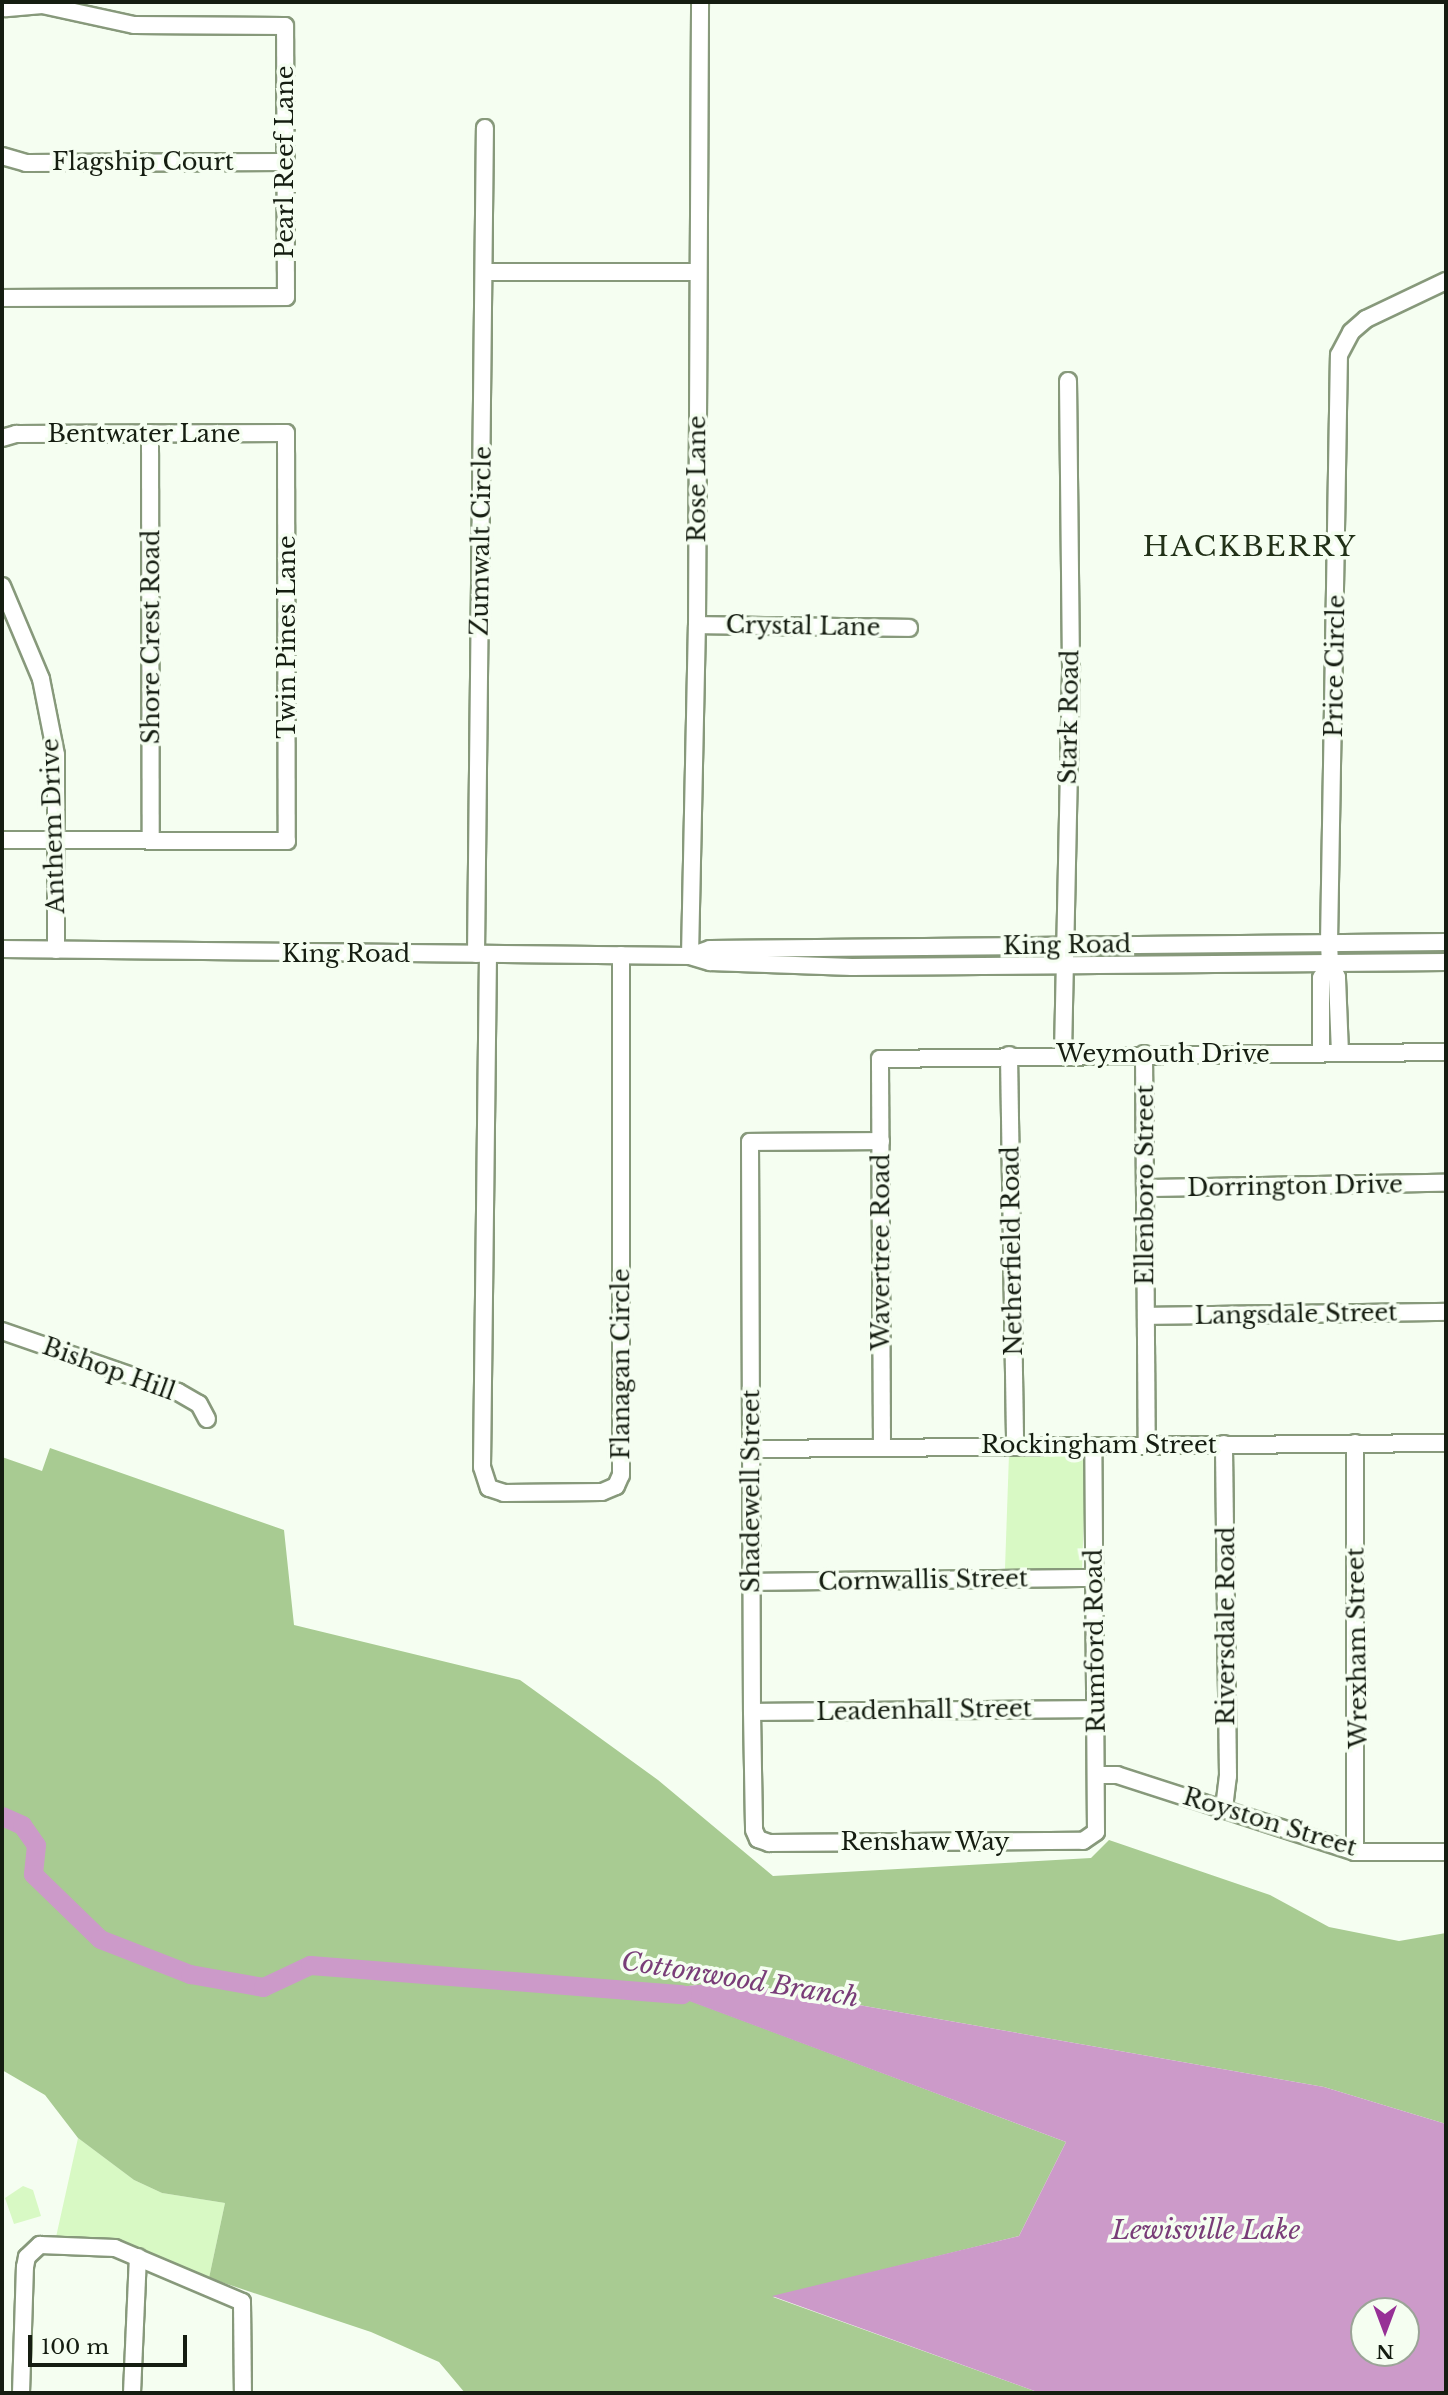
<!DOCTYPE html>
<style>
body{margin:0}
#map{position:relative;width:1448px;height:2395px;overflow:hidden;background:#f5fef1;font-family:"Libre Baskerville",serif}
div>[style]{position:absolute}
.green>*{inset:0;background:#d8f9c4;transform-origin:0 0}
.forest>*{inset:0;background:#a8cb92}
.water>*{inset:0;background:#cc9ac9}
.river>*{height:19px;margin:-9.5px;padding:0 9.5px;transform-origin:9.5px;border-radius:9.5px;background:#cc9ac9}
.roads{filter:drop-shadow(2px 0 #87997b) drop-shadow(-2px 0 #87997b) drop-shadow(0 2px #87997b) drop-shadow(0 -2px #87997b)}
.minor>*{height:16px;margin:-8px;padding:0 8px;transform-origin:8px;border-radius:8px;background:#fff}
span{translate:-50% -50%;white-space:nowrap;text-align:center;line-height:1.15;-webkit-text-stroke:7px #f5fef1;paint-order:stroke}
.street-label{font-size:24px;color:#151d11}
.water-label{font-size:26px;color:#793d78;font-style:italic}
.quarter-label{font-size:28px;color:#223118;letter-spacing:2px}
.frame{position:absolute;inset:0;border:4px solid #151d11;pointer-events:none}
.north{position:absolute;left:1350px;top:2297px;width:70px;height:70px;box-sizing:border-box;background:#f5fef1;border:2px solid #9ba497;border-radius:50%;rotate:180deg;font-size:19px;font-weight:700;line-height:28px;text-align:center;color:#151d11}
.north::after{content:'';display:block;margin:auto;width:24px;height:32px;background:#973196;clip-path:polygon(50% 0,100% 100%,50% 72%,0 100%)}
.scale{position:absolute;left:28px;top:2335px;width:159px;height:32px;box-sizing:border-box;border:4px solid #151d11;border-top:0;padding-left:9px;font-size:21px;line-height:24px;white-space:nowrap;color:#151d11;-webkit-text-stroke:5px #f5fef1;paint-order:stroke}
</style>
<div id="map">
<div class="green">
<i style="left:1009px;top:1454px;width:77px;height:119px;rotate:2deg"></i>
<i style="clip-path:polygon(78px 2138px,134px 2180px,162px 2193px,225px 2203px,209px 2278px,100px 2242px,56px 2237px)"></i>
<i style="clip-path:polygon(23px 2186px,33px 2190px,41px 2216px,14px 2224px,5px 2198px)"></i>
</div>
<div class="forest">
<i style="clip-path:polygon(50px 1448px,284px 1530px,294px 1625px,520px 1680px,658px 1780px,773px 1876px,1091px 1858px,1109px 1840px,1270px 1895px,1329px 1927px,1399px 1941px,1446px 1933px,1446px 2124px,1324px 2087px,728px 1982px,659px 1989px,1066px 2142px,1019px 2236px,773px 2297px,1040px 2393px,465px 2393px,439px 2362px,371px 2332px,209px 2278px,225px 2203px,162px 2193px,134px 2180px,78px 2138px,45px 2095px,2px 2070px,2px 1457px,42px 1471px)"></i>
</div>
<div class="water">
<i style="clip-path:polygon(evenodd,728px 1982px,1324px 2087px,1446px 2124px,1446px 2393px,1040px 2393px,772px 2296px,1019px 2236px,1066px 2142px,657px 1989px,728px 1982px,1364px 2311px,1406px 2311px,1406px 2353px,1364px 2353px,1364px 2311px)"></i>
</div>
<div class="river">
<i style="left:2px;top:1816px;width:22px;rotate:24deg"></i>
<i style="left:22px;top:1825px;width:24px;rotate:55deg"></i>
<i style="left:36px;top:1845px;width:29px;rotate:96deg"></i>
<i style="left:33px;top:1874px;width:93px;rotate:44.1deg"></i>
<i style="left:100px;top:1939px;width:97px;rotate:21.3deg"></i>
<i style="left:190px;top:1974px;width:74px;rotate:10.1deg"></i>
<i style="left:263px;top:1987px;width:52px;rotate:-25.1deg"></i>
<i style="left:310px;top:1965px;width:373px;rotate:4.5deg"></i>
</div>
<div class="roads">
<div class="minor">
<i style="left:2px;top:156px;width:25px;rotate:16deg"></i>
<i style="left:26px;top:163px;width:259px;rotate:-0.2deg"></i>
<i style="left:485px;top:272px;width:212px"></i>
<i style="left:2px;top:298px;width:284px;rotate:-0.2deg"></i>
<i style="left:286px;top:297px;width:271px;rotate:-90.2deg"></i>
<i style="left:285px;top:26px;width:151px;rotate:-179.6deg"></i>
<i style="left:134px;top:25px;width:94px;rotate:-167.7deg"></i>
<i style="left:42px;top:5px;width:37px;rotate:175deg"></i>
<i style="left:150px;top:433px;width:408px;rotate:89.9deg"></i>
<i style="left:2px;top:438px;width:15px;rotate:-16deg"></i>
<i style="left:16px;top:434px;width:270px;rotate:-0.2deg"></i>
<i style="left:286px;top:433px;width:408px;rotate:89.9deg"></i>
<i style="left:287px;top:841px;width:285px;rotate:-179.8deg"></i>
<i style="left:2px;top:586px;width:101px;rotate:67.2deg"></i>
<i style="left:41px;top:679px;width:77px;rotate:78.8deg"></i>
<i style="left:56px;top:755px;width:195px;rotate:90deg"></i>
<i style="left:697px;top:625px;width:212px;rotate:0.8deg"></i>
<i style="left:2px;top:949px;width:688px;rotate:0.58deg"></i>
<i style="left:690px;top:956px;width:21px;rotate:17deg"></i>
<i style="left:710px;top:962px;width:142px;rotate:2deg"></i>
<i style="left:852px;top:967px;width:594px;rotate:-0.48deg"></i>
<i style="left:476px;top:954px;width:826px;rotate:-89.38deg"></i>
<i style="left:488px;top:954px;width:513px;rotate:90.67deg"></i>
<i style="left:482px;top:1467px;width:22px;rotate:72deg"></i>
<i style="left:489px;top:1488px;width:16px;rotate:18deg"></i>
<i style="left:504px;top:1493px;width:98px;rotate:-0.6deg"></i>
<i style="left:602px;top:1492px;width:15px;rotate:-23deg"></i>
<i style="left:616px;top:1486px;width:12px;rotate:-66deg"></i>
<i style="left:621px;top:1475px;width:520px;rotate:-90deg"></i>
<i style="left:690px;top:956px;width:331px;rotate:-88.8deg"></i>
<i style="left:697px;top:625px;width:623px;rotate:-89.72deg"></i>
<i style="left:690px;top:956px;width:21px;rotate:-19deg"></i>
<i style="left:710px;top:949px;width:736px;rotate:-0.54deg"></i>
<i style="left:1321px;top:1053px;width:75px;rotate:-90deg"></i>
<i style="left:1321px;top:978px;width:17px;rotate:-59deg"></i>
<i style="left:1340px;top:1053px;width:76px;rotate:-92.3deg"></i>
<i style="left:1337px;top:977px;width:16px;rotate:-117deg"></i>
<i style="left:1330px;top:963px;width:20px;rotate:-93deg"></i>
<i style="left:1329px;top:943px;width:588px;rotate:-89.03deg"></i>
<i style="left:1339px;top:355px;width:26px;rotate:-62deg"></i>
<i style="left:1351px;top:332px;width:20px;rotate:-41deg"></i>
<i style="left:1366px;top:319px;width:89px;rotate:-25.4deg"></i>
<i style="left:1063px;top:1054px;width:387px;rotate:-88.8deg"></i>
<i style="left:1071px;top:667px;width:286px;rotate:-90.6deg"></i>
<i style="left:1144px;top:1054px;width:391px;rotate:89.6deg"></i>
<i style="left:1009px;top:1055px;width:392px;rotate:89.1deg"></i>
<i style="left:881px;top:1141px;width:131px;rotate:179.6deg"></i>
<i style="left:750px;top:1142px;width:570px;rotate:89.8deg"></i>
<i style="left:752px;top:1712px;width:118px;rotate:89deg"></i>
<i style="left:754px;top:1830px;width:10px;rotate:66deg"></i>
<i style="left:758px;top:1839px;width:12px;rotate:20deg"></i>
<i style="left:769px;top:1843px;width:314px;rotate:-0.4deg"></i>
<i style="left:1083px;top:1841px;width:16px;rotate:-35deg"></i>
<i style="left:1096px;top:1832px;width:386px;rotate:-90.4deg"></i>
<i style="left:1145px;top:1188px;width:301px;rotate:-1deg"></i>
<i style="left:1146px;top:1316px;width:300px;rotate:-0.8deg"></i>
<i style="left:2px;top:1331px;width:186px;rotate:19.1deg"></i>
<i style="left:178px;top:1392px;width:24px;rotate:30deg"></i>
<i style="left:199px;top:1404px;width:17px;rotate:62deg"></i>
<i style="left:1355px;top:1443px;width:409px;rotate:90deg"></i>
<i style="left:882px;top:1446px;width:387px;rotate:-90.3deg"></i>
<i style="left:880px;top:1059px;width:566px;rotate:-0.71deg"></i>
<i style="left:751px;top:1449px;width:695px;rotate:-0.49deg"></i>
<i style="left:751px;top:1582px;width:344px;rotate:-0.7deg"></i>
<i style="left:752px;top:1712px;width:344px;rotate:-0.5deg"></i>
<i style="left:1097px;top:1775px;width:20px"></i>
<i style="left:1117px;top:1775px;width:250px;rotate:17.9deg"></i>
<i style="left:1355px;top:1852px;width:91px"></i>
<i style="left:1224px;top:1808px;width:32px;rotate:-83deg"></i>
<i style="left:1228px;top:1776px;width:332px;rotate:-90.7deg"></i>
<i style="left:21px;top:2393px;width:126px;rotate:-88.2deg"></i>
<i style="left:25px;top:2267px;width:10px;rotate:-79deg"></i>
<i style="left:27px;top:2257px;width:18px;rotate:-43deg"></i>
<i style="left:40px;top:2245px;width:75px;rotate:2.3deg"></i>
<i style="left:115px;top:2248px;width:138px;rotate:23deg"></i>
<i style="left:242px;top:2302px;width:91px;rotate:89.4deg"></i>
<i style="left:132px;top:2393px;width:136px;rotate:-87.5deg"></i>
</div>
</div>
<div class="street-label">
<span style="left:143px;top:162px">Flagship Court</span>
<span style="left:285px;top:162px;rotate:-90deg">Pearl Reef Lane</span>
<span style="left:144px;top:434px">Bentwater Lane</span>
<span style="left:697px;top:479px;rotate:-90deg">Rose Lane</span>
<span style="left:481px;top:541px;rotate:-89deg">Zumwalt Circle</span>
<span style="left:803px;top:626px;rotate:1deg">Crystal Lane</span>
<span style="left:151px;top:637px;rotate:-90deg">Shore Crest Road</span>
<span style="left:287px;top:637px;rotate:-90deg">Twin Pines Lane</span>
<span style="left:1335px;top:666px;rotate:-89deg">Price Circle</span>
<span style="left:1069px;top:717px;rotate:-89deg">Stark Road</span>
<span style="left:53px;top:826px;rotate:-92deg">Anthem Drive</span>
<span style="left:1067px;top:945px;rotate:-1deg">King Road</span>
<span style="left:346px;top:954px">King Road</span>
<span style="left:1163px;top:1054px">Weymouth Drive</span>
<span style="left:1145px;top:1185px;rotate:-90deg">Ellenboro Street</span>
<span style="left:1295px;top:1186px;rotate:-1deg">Dorrington Drive</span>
<span style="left:1012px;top:1251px;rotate:-91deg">Netherfield Road</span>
<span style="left:881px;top:1252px;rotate:-90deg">Wavertree Road</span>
<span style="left:1296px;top:1314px;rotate:-1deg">Langsdale Street</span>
<span style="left:621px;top:1364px;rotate:-90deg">Flanagan Circle</span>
<span style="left:109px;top:1369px;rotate:20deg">Bishop Hill</span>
<span style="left:1099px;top:1445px">Rockingham Street</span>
<span style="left:751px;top:1491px;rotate:-90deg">Shadewell Street</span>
<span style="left:923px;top:1580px;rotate:-1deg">Cornwallis Street</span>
<span style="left:1226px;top:1626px;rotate:-90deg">Riversdale Road</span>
<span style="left:1095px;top:1641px;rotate:-91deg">Rumford Road</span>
<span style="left:1357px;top:1648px;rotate:-91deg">Wrexham Street</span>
<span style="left:924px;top:1710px;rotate:-1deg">Leadenhall Street</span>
<span style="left:1270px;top:1822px;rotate:17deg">Royston Street</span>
<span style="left:925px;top:1842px">Renshaw Way</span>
</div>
<div class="water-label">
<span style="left:740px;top:1980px;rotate:9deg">Cottonwood Branch</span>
<span style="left:1206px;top:2231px">Lewisville Lake</span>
</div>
<div class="quarter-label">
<span style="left:1250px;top:547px">HACKBERRY</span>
</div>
<div class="frame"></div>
<div class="north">N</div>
<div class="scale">100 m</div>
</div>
